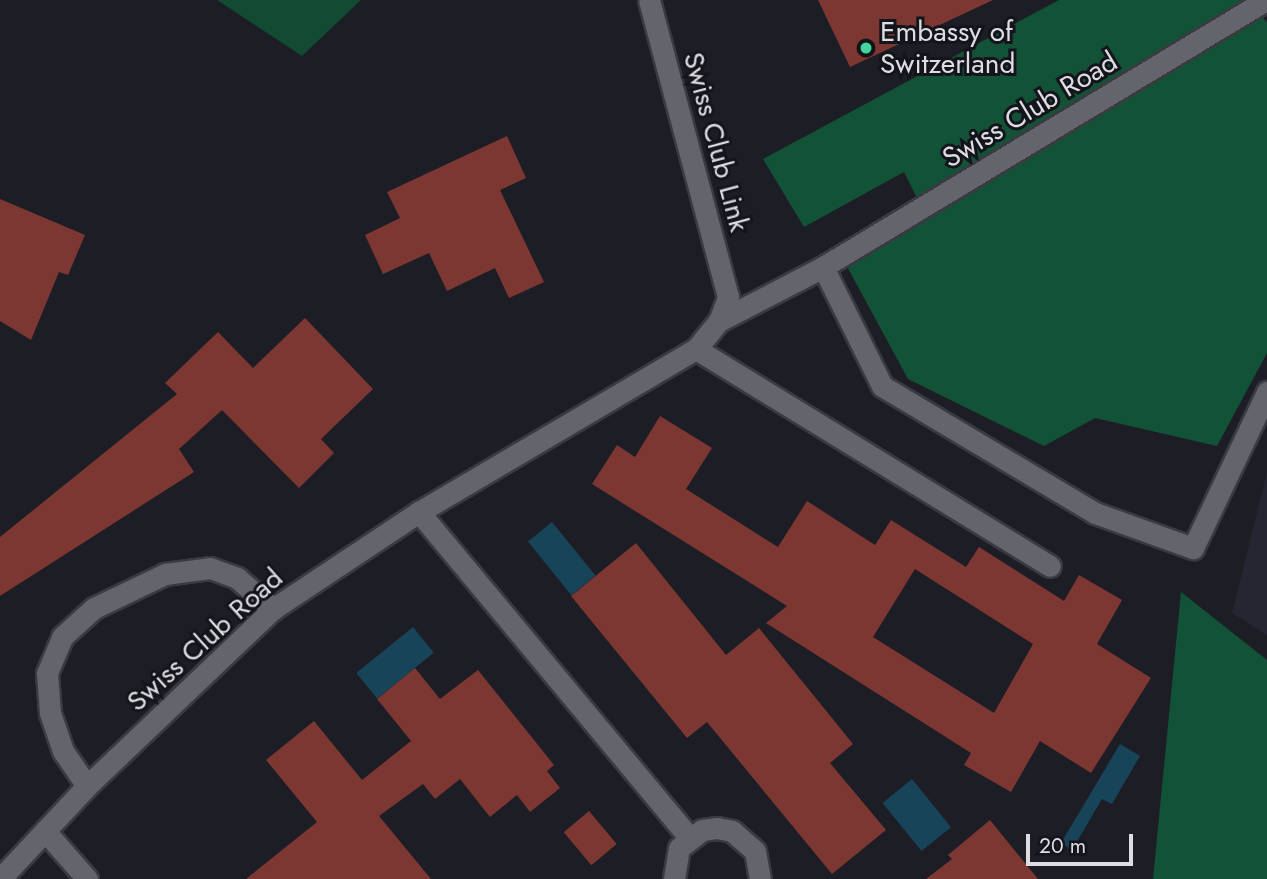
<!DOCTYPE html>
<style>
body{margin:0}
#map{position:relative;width:1267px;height:879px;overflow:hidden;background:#1d1d25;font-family:Jost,sans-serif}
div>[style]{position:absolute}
.built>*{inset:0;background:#262633}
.green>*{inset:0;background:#124a32}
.forest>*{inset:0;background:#125338}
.water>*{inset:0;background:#184459;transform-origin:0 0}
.building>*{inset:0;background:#7d3732;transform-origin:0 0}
.roads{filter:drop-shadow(2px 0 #3a3a41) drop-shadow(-2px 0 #3a3a41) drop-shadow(0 2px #3a3a41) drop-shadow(0 -2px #3a3a41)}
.lane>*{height:21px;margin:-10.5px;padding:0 10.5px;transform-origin:10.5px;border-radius:10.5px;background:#64646d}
.street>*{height:21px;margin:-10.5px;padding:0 10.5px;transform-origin:10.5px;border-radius:10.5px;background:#64646d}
.dots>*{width:19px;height:19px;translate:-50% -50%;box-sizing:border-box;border:4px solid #14141b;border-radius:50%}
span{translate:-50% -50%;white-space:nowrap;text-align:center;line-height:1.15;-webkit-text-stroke:6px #14141b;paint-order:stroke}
.poi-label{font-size:28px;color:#dddde2}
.left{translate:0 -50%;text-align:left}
.street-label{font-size:28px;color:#dddde2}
.scale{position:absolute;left:1026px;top:834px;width:107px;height:32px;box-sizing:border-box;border:4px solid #dddde2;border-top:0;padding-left:9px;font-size:21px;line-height:24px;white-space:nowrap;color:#dddde2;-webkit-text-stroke:5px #14141b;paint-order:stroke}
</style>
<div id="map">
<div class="built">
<i style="clip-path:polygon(1267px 472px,1267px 635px,1232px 613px)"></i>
</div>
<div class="green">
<i style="clip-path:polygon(217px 0,361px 0,302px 56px)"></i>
</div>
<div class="forest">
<i style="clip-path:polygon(1059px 0,1245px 0,1267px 22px,1267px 353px,1217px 446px,1095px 418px,1044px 446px,908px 379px,837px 248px,920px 204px,904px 172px,804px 227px,763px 159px)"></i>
<i style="clip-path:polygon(1181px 592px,1267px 660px,1267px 879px,1153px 879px)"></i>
</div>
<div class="water">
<i style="left:552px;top:522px;width:69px;height:31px;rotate:51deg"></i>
<i style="left:413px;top:627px;width:33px;height:73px;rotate:51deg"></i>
<i style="clip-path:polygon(1120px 744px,1140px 756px,1112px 804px,1102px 799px,1072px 850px,1061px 843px)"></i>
<i style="left:912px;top:779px;width:62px;height:38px;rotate:51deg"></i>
</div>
<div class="building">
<i style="clip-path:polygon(818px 0,993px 0,850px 67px)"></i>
<i style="clip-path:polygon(507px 136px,526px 178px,500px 190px,544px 282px,509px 298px,495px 268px,447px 291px,429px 253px,383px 274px,365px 235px,400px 218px,387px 192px)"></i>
<i style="clip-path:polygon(0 199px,85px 235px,68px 275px,59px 272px,31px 340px,0 321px)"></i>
<i style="clip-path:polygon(305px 318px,373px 389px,321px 439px,334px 453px,299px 488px,222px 410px,179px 449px,194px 472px,0 596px,0 537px,177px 394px,165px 383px,218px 332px,253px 368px)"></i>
<i style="clip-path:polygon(evenodd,660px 416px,712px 448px,686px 489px,778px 547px,807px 501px,875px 545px,891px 520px,966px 567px,979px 547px,1064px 601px,1079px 575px,1122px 600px,1097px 644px,1151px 678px,1091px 773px,1040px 741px,1011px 792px,964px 765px,971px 753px,766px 623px,787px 606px,592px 484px,617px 445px,635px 457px,660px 416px,915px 569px,1033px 644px,994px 713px,873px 637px,915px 569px)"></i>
<i style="clip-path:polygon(636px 543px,726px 655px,759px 628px,853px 744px,830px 763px,886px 830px,832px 874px,707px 722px,687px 738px,571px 596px)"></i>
<i style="clip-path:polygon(415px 668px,440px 699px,478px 670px,554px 765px,547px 771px,560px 788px,530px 812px,517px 795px,490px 817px,460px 779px,435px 799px,423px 784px,379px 816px,431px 879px,246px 879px,317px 822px,266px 760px,314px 721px,362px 780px,411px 741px,377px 699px)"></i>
<i style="left:589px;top:811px;width:43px;height:33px;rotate:50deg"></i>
<i style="clip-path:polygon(990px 820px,1038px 879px,926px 879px,952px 859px,948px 855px)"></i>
</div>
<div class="roads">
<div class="lane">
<i style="left:823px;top:267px;width:133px;rotate:63.6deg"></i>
<i style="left:882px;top:386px;width:248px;rotate:30.8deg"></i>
<i style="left:1095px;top:513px;width:104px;rotate:19.7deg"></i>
<i style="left:1193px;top:548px;width:173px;rotate:-64.6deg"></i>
<i style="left:719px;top:321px;width:117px;rotate:-27.4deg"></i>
<i style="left:823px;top:267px;width:517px;rotate:-31.08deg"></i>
<i style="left:696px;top:349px;width:415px;rotate:31.5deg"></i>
<i style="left:87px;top:786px;width:42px;rotate:-124.4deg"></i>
<i style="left:63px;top:751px;width:40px;rotate:-108.9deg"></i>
<i style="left:50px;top:713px;width:40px;rotate:-94.3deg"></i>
<i style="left:47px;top:673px;width:39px;rotate:-67deg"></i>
<i style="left:62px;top:637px;width:43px;rotate:-42.2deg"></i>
<i style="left:94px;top:608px;width:79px;rotate:-25.6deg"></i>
<i style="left:165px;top:574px;width:45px;rotate:-7.6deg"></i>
<i style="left:210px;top:568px;width:29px;rotate:20deg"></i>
<i style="left:237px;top:578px;width:48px;rotate:40.7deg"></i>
</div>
<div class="street">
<i style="left:419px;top:512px;width:423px;rotate:50.3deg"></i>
<i style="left:45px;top:831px;width:64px;rotate:48.8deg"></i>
<i style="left:0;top:879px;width:127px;rotate:-46.9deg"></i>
<i style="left:87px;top:786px;width:257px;rotate:-43.6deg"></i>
<i style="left:273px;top:609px;width:175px;rotate:-33.6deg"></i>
<i style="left:419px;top:512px;width:321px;rotate:-30.5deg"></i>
<i style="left:696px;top:349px;width:36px;rotate:-51deg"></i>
<i style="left:719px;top:321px;width:26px;rotate:-69deg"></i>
<i style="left:728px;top:297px;width:307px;rotate:-104.9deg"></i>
<i style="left:674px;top:879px;width:31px;rotate:-81deg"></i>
<i style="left:679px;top:848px;width:29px;rotate:-38deg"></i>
<i style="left:702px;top:830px;width:15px;rotate:-8deg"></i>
<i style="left:717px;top:828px;width:15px;rotate:11deg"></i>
<i style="left:732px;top:831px;width:30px;rotate:41deg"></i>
<i style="left:755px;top:851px;width:28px;rotate:80deg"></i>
</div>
</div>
<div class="dots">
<i style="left:866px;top:48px;background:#43d4a0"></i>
</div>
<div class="poi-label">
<span class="left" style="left:880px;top:48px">Embassy of<br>Switzerland</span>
</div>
<div class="street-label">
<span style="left:1030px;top:110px;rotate:-31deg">Swiss Club Road</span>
<span style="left:716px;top:142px;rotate:75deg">Swiss Club Link</span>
<span style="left:205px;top:640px;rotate:-42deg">Swiss Club Road</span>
</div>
<div class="scale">20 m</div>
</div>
